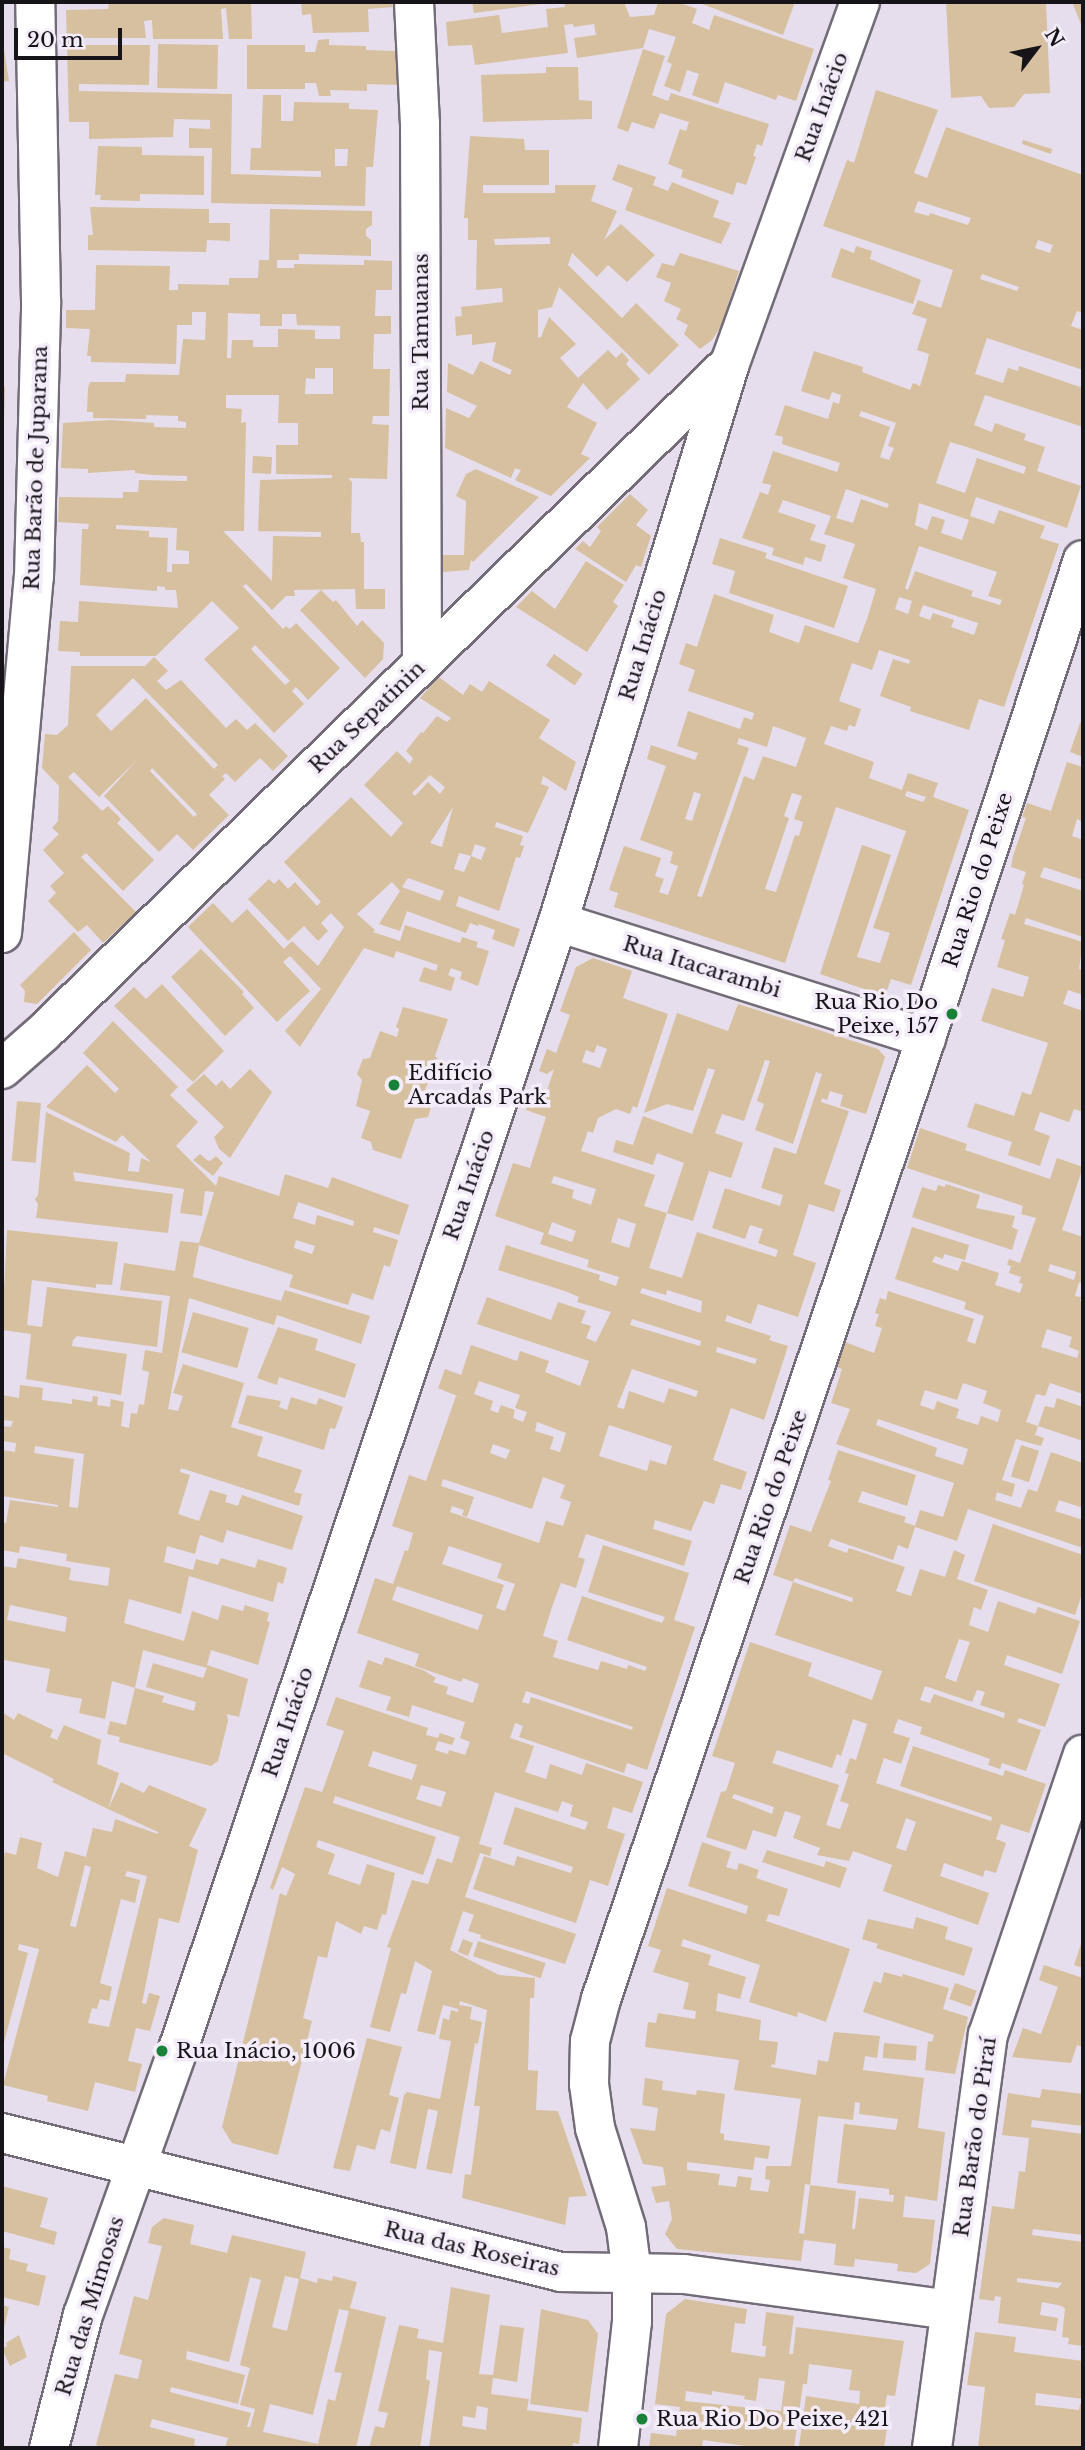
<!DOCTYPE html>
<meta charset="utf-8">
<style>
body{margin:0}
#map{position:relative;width:1085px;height:2450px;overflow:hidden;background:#e6deec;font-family:"Libre Baskerville",serif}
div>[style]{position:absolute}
.building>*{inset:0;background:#d6c09f;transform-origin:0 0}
.roads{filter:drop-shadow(2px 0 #736c78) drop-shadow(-2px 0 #736c78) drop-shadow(0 2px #736c78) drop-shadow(0 -2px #736c78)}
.street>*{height:38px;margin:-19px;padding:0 19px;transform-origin:19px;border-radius:19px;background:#fff}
.dots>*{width:19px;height:19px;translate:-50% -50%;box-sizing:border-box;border:4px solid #f4ecf9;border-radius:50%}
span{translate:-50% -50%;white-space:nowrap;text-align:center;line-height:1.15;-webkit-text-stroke:7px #f4ecf9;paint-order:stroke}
.street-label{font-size:21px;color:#171419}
.poi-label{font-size:21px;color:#171419}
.right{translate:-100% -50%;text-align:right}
.left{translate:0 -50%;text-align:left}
.frame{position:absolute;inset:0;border:4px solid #171419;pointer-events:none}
.north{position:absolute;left:1001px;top:14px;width:70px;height:70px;-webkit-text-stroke:5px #f4ecf9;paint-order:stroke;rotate:58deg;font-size:19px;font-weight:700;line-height:28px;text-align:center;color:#171419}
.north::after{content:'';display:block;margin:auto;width:24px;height:32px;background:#171419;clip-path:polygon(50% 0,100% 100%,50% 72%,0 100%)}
.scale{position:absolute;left:14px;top:28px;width:108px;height:32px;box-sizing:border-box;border:4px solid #171419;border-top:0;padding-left:9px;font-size:21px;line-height:24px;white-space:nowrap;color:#171419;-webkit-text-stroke:5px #f4ecf9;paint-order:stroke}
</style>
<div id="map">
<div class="building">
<i style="clip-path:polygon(evenodd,109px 2px,251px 2px,252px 39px,229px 39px,226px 8px,221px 9px,223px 39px,153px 39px,152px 20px,144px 21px,146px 38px,75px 38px,76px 45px,150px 45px,149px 85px,79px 84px,79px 91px,232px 94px,231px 174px,321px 177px,321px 171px,250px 170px,251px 148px,261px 148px,263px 95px,281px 95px,281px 121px,293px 121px,294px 102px,349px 103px,349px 109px,378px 110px,373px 167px,366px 167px,365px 206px,211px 203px,212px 148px,189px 148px,189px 128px,210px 129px,210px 120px,174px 119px,173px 137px,89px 139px,89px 122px,69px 122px,66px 10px,108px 9px,109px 2px,335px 149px,348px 149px,347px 166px,335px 166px,335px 149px)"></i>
<i style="clip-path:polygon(301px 2px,392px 2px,393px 7px,368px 9px,369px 32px,313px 33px,311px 14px,302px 15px)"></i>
<i style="clip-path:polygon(472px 2px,548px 2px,548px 3px,474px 13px)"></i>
<i style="clip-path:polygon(564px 2px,624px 2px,630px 17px,654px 15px,658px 2px,677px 2px,697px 9px,692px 23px,709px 30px,714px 15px,814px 49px,796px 101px,778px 95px,776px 100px,725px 82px,718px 104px,692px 95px,699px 74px,687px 70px,680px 92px,664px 86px,672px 64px,667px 62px,676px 37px,649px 29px,643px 48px,577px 58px,574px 38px,596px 35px,594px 24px,574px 27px,573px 24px,564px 25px,568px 53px,475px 65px,472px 45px,448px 46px,446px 22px,499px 15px,502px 33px,548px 27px,546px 9px,565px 7px)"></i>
<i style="clip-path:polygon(697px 2px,795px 2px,783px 35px)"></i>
<i style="clip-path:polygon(946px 2px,1046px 2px,1050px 93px,1024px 94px,1014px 107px,989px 108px,981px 96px,951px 98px)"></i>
<i style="clip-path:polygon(1072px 2px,1083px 2px,1083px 29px)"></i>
<i style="clip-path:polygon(2px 37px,9px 81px,2px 82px)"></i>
<i style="clip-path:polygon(329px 39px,329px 45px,366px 46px,366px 50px,396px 51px,397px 85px,367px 84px,367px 91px,330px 90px,331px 96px,319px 96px,316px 83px,305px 83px,305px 89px,247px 89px,247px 45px,305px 45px,305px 52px,315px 52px,318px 40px)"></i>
<i style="left:158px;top:44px;width:60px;height:44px;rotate:1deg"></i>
<i style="clip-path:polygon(643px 49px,665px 56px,652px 95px,668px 101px,671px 93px,769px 124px,762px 146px,757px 144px,753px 156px,756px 157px,746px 185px,737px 182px,733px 195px,681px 177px,683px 170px,668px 164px,680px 129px,686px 131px,689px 122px,660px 113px,654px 129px,632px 122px,628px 132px,617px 128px)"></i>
<i style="clip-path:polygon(546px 67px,578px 67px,579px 100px,592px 101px,592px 119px,483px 122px,481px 75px,546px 73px)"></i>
<i style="clip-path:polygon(evenodd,876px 90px,938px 110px,914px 173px,927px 178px,946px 127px,1083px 175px,1083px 313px,1077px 311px,1071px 326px,1083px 330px,1083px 370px,987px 338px,975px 374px,1003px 383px,1008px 368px,1018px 371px,1019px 366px,1083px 388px,1083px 427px,985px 395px,974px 425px,992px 432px,995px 423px,1026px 434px,1024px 440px,1045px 447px,1037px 471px,1081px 486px,1067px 528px,976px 497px,970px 516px,994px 524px,999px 510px,1045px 526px,1040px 538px,1059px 544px,1004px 707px,979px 699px,969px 730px,910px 711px,911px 707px,880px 696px,893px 659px,909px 664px,910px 660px,879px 650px,872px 670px,852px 663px,839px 701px,861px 709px,855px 727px,849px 725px,847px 731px,831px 726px,824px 744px,874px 762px,869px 778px,902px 790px,908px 773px,938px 783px,933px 797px,969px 810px,911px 985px,891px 979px,885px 996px,820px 974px,862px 845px,891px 855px,857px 957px,880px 963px,890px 933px,873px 928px,906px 831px,836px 807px,785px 963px,614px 907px,618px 893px,609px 890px,624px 846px,661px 858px,655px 876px,664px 879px,659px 892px,668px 895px,678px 866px,670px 863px,673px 852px,640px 840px,666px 766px,647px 759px,651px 745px,695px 760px,698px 753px,677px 746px,688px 711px,740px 729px,744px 717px,752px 720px,754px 713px,688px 691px,695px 670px,679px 664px,686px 643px,697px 647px,714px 594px,774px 615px,769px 632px,799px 643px,805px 625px,858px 643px,868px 616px,876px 589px,843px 578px,855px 544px,824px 534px,831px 516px,783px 500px,778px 512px,816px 525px,810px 540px,826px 545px,821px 562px,805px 557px,803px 565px,772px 555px,774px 548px,742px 538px,760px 492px,768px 495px,771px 485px,762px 483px,773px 451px,837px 472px,840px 463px,782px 444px,783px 437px,775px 435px,785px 405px,828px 419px,833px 402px,839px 404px,841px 395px,832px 392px,829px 400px,801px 391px,814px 351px,863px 367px,862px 372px,910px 390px,913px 383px,920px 386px,927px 363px,929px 354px,917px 350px,927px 319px,912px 314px,918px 300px,941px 308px,953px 270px,823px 226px,847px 160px,854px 163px,876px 90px,918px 201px,971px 218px,968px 225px,930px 213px,929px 216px,914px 212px,918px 201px,876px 90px,1038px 240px,1053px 245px,1050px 253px,1035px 248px,1038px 240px,876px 90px,982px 274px,1019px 287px,1017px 291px,980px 279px,982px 274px,876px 90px,861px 411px,896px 423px,888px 446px,894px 448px,889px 460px,880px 457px,890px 427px,859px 416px,861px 411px,876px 90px,950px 442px,967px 447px,1026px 467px,1024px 474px,977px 458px,965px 493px,936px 483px,950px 442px,876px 90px,846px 489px,889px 504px,887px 508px,861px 499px,853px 523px,836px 518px,846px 489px,876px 90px,919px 503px,969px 520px,962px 540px,941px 533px,945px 520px,932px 516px,927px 530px,915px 525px,919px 503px,876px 90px,919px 546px,997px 572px,988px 596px,1002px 600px,1000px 605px,971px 596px,973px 591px,915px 571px,908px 590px,905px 588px,919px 546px,876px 90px,899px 597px,912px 601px,908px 614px,895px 609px,899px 597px,876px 90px,923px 605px,978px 623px,974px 635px,951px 627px,954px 620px,933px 613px,930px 620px,919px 616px,923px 605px,876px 90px,773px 726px,806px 738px,796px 767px,763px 756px,754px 780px,744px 776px,702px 897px,697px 896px,749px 748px,737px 744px,739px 738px,767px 747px,773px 726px,876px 90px,907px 791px,926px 797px,923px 802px,905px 796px,907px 791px,876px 90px,694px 792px,701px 794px,692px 821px,685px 819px,694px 792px,876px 90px,792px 793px,802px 796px,794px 819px,803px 822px,799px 836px,795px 835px,776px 892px,765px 889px,789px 818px,784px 816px,792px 793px)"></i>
<i style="clip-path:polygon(evenodd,470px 136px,524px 139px,525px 150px,549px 150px,549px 185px,483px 185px,483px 193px,555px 193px,555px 185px,596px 185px,591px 201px,617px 211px,604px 240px,621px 224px,655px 255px,627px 282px,608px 265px,597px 277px,572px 253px,568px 265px,622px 318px,636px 303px,679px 345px,649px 375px,559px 287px,552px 307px,538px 310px,538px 338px,541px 337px,549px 317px,576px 344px,560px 358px,578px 378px,608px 350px,616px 358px,622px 352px,629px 360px,626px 364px,640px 379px,607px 410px,583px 383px,567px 407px,597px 423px,581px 454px,590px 458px,551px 496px,515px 480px,521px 470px,515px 468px,511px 478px,445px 448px,446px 408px,469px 418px,477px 406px,447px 392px,448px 363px,473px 375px,480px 361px,510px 375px,512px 370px,492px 361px,496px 342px,472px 345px,472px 334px,456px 336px,455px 317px,462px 316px,461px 307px,503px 302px,502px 288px,476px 290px,477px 240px,468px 240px,468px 218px,464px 218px,470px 136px,550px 237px,550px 244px,495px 245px,494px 239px,550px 237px)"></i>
<i style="clip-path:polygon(1023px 140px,1052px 149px,1051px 154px,1022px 144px)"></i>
<i style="clip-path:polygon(98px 146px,142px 147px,142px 155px,204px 156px,204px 195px,140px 194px,140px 201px,100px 200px,101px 195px,95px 195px)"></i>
<i style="clip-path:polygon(618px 164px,656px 177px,653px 185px,668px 191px,672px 182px,719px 201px,713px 217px,731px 223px,721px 244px,625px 210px,633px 188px,612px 180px)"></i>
<i style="clip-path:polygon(90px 207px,209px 209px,209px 223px,230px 223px,230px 241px,207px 240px,206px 252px,88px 250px,88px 235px,93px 235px)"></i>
<i style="clip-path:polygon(evenodd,270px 209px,372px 211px,372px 225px,366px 229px,366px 236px,371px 240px,371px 256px,299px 254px,299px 260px,277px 260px,277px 268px,294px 268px,294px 264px,364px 265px,364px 260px,392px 261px,392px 290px,376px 290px,375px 316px,391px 316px,391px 334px,374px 334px,373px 369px,390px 369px,389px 416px,373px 416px,372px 424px,389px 425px,387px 479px,348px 478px,352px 482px,351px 533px,360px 533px,361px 542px,364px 542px,364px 589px,385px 589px,385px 609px,356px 609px,355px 589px,294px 590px,295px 596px,286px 596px,272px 610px,246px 584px,243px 586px,235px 578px,283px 629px,286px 626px,290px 629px,296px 623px,340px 668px,308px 700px,296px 687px,292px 691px,304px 704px,274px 733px,204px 659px,239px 628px,212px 601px,156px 656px,80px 656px,80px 652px,58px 651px,60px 621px,78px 622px,79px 601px,178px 608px,176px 590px,165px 590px,165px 587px,157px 586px,157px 591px,80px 585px,82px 529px,88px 529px,89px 524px,58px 522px,59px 497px,123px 498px,123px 492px,138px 492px,139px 480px,187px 481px,187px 476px,153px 475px,135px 473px,135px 470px,88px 473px,88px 469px,61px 468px,63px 423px,111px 420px,154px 423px,154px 427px,186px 428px,186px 422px,178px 421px,178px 416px,146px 415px,146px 419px,93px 418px,93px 412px,87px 412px,88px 388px,90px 382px,125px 382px,126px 374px,179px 375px,183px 339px,205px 340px,206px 312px,192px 312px,192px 325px,177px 325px,176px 364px,91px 362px,91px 356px,87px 356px,90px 329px,66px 328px,66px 310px,95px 310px,96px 265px,170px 266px,169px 290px,178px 290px,178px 284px,229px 285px,229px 278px,258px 278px,259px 260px,269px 260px,270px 209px,228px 313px,260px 314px,260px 326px,282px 326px,282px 314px,296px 314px,297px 325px,340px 326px,340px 339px,315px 339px,315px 330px,278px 329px,278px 347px,253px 347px,253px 340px,232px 340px,231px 358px,227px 358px,228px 313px,270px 209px,315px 368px,333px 368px,333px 394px,305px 394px,306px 378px,315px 379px,315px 368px,270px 209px,226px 395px,279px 395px,278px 423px,298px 423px,298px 445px,276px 445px,276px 474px,332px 475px,332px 478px,260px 480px,258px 531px,321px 532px,321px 537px,273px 536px,272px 581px,223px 531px,244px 531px,245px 477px,246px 422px,241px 423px,242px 409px,226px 408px,226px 395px,270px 209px,116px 525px,177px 528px,176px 550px,189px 551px,189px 564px,172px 564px,172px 572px,167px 572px,168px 538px,149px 537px,149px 531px,116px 529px,116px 525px,270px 209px,255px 645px,290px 681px,285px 685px,251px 649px,255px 645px)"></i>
<i style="clip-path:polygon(856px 246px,872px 251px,870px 259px,921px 280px,913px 304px,831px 277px,841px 248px,854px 253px)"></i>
<i style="clip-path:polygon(680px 253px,739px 271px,721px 326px,712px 340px,700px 349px,684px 334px,688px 325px,676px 319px,681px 309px,664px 301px,671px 283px,656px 277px,662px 263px,674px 266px)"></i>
<i style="clip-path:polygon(2px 387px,5px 387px,4px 424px,2px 424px)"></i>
<i style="left:253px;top:456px;width:19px;height:17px;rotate:3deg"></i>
<i style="clip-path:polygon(476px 469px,539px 497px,473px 562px,471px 560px,469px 570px,443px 572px,441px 555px,464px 555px,466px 501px,456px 496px,466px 474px)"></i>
<i style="clip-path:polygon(630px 494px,648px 510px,636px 525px,651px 536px,641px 567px,636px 565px,626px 582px,575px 549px,583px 541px,590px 547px,601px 531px,597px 527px)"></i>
<i style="clip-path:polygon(720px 538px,767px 553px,765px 558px,848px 586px,834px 628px,729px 593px,735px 571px,712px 564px)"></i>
<i style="clip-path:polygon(586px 561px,624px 585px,613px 602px,618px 606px,587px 652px,516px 607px,532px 591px,555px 609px)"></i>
<i style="clip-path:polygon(321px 590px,333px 602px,336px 600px,357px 626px,362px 620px,384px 643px,383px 659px,365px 678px,300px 610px)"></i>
<i style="left:554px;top:654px;width:35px;height:14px;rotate:35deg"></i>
<i style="clip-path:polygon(evenodd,154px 657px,168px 671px,157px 681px,166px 690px,181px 680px,226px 728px,236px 719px,247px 730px,255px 723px,288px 756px,273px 771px,260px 758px,235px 782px,226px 773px,222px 776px,225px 779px,209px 795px,229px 815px,193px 850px,177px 834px,159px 852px,104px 796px,138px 759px,99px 797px,74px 772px,68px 777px,102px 811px,108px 806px,121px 819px,117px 823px,154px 860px,123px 891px,86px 853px,81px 857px,136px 912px,103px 943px,87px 925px,78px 932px,48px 901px,56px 893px,50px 886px,64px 873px,43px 850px,59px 834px,52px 828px,58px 821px,59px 786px,42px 768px,45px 734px,57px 735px,68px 725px,71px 666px,145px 666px,154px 657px,133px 678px,218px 765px,214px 769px,146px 698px,111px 731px,96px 715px,133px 678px,154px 657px,152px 768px,197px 814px,194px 817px,170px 792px,150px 771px,152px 768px)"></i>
<i style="clip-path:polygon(evenodd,439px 677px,463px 695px,470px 684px,482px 692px,489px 681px,550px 720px,539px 738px,576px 762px,566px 791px,543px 776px,541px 784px,549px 787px,528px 833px,496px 822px,495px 827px,523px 836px,520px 845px,524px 846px,520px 858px,516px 857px,499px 911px,459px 896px,456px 906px,520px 929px,514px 947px,492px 939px,495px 930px,479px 924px,478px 926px,470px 923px,466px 933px,407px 911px,400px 931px,379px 924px,400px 891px,392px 882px,357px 914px,375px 930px,373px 932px,400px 941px,405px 925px,460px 943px,462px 937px,478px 942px,476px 947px,489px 951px,478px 986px,460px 979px,462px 972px,451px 968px,448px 975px,455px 978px,451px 991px,419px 981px,424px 967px,436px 971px,438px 965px,396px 951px,394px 958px,364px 948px,300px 1047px,285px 1031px,321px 989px,290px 956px,283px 962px,310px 991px,277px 1022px,188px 927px,213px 903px,232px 923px,247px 909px,284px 949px,292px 941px,318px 966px,344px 927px,331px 913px,321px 923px,328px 931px,318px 941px,304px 926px,288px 941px,248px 899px,269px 879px,274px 884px,279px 879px,288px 889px,295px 882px,317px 906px,321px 902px,284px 862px,351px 797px,391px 837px,403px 823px,364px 785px,397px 751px,410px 764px,413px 758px,406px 751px,421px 732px,423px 733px,437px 716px,447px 722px,451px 718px,420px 698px,439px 677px,430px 775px,445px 787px,440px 794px,428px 782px,415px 796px,412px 793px,430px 775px,439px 677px,453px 807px,442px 847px,430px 843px,453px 807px,439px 677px,475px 844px,486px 848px,481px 860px,471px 856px,464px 872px,454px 869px,459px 853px,471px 856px,475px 844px,439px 677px,408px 878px,444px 891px,440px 901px,402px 887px,408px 878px)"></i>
<i style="clip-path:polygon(1080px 723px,1083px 724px,1083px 757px,1070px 752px)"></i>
<i style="clip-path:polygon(1067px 762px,1083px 767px,1083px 822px,1077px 819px,1072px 836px,1083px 840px,1083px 880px,1044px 867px,1040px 877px,1083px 891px,1083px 937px,1026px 918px,1024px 924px,1083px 942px,1079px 969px,1083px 970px,1083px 995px,1068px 990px,1063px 1004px,1083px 1011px,1083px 1112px,1074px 1109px,1069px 1122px,1040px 1112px,1034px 1130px,1050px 1136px,1040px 1166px,1008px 1155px,1012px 1142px,967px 1127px,975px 1103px,1014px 1116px,1022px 1092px,1031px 1095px,1048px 1043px,981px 1021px,992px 988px,1023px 997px,1029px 977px,997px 967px,1005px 940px,1001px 939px,1010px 913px,1015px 915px,1024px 885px,1022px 884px,1026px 872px,1011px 867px,1013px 856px,1026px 818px,1022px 817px,1027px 803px,1051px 811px)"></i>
<i style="clip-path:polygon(74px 932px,91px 950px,37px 1004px,24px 1002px,25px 991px,20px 985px)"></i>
<i style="clip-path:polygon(201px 949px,244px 992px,242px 994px,254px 1008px,225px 1036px,171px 977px)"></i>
<i style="clip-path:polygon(evenodd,593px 958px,632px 971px,623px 998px,668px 1014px,637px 1108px,633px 1106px,630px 1114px,616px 1109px,598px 1118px,593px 1133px,588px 1131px,581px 1151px,655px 1175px,644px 1206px,667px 1213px,649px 1268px,682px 1278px,697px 1232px,776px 1257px,778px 1250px,758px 1243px,763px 1229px,750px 1225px,745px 1239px,712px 1228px,725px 1188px,780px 1206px,783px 1195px,761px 1188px,774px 1147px,796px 1154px,822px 1074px,816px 1072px,793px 1144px,755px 1130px,764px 1104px,757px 1101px,770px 1061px,765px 1060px,744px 1121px,722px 1114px,715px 1133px,743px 1143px,731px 1178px,709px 1171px,693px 1221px,667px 1213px,684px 1163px,657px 1153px,653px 1165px,613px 1152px,616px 1140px,633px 1145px,643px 1116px,692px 1134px,715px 1070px,708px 1068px,693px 1111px,667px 1104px,644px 1113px,677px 1013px,728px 1031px,738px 1004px,878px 1049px,885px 1057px,866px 1114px,840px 1106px,843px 1095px,830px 1091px,827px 1100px,822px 1098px,821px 1102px,849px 1111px,824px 1184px,841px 1190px,834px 1212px,809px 1204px,793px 1255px,816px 1263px,798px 1317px,758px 1304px,751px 1324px,727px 1315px,725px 1321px,771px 1336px,769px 1340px,788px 1346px,764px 1420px,731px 1408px,713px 1460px,747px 1472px,741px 1490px,721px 1484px,714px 1504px,704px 1501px,691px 1531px,655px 1520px,653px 1529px,692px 1541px,684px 1566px,586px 1534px,578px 1557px,585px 1559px,576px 1588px,561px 1583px,552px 1607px,543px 1636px,558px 1641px,553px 1657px,598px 1670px,601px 1661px,627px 1669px,628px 1665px,645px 1671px,647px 1667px,567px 1640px,582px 1596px,662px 1623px,665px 1617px,588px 1592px,603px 1545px,689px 1573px,674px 1620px,695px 1627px,647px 1770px,627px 1763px,624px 1773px,519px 1737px,523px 1726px,515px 1723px,510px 1738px,534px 1746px,525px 1772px,546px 1779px,550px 1764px,582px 1775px,586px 1763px,643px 1782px,632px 1813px,613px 1807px,607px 1828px,625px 1834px,608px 1886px,590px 1880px,576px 1923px,473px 1889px,484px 1856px,514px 1866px,517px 1856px,571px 1873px,573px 1867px,503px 1844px,515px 1807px,585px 1830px,588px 1822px,570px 1816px,573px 1805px,562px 1801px,558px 1812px,495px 1792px,479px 1844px,492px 1848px,490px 1856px,480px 1853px,465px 1897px,576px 1934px,565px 1964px,480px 1938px,481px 1935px,468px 1931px,474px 1915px,463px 1911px,450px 1950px,499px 1975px,535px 1978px,534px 1998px,530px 1998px,528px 2070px,538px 2071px,536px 2110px,558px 2111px,587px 2196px,569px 2197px,565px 2225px,462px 2198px,465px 2174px,471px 2175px,480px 2106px,474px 2106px,487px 2010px,460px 2001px,459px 2005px,472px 2007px,470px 2019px,482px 2022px,478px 2044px,475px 2043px,452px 2174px,426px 2169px,438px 2111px,428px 2109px,416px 2169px,390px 2163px,404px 2095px,407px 2092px,440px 2099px,451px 2041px,439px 2039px,443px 2018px,449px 2020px,451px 2010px,458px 2012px,458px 2009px,443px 2005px,435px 2035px,417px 2031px,432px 1971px,415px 1961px,406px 1994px,401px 1993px,390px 2032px,370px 2027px,391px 1948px,387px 1947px,412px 1880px,428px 1884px,437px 1858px,452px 1863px,460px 1837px,335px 1796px,333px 1803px,436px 1837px,430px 1856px,423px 1875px,318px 1840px,316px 1847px,335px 1854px,328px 1874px,360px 1885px,367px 1864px,395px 1873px,386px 1915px,382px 1914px,377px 1930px,364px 1926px,361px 1934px,336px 1921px,327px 1958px,318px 1956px,303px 2018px,312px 2021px,278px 2155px,232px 2143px,222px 2127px,280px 1893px,286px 1896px,295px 1874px,282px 1867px,273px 1890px,270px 1888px,305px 1787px,322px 1792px,344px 1731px,326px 1725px,336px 1697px,428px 1728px,426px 1735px,438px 1738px,440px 1733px,455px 1738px,452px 1745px,438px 1741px,435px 1750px,448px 1754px,449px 1750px,465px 1755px,470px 1742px,460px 1738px,465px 1722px,412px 1705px,409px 1717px,386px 1710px,391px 1697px,359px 1687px,368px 1660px,382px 1665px,385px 1657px,423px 1670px,436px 1678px,433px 1682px,448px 1687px,446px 1694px,473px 1703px,479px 1684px,463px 1678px,461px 1682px,415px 1666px,419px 1654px,357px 1633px,375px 1578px,393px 1584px,405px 1550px,408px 1551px,413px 1533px,392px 1526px,409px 1475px,426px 1481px,456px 1396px,469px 1401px,438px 1388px,445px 1369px,461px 1375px,471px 1345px,517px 1361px,520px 1351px,549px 1361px,545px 1372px,580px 1386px,589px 1361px,477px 1324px,487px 1297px,551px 1320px,558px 1302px,586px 1311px,581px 1323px,591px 1326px,586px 1338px,596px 1342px,611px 1312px,577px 1302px,579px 1297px,565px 1291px,498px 1270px,506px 1245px,600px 1275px,599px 1280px,616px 1286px,619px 1277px,587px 1267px,589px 1260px,540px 1244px,544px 1233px,495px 1216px,513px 1163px,530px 1168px,546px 1117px,526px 1110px,534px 1086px,547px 1091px,554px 1069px,547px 1074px,539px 1071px,547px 1049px,556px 1053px,570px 1015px,560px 1011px,576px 967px,593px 958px,597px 1045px,607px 1049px,600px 1068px,582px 1062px,586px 1050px,594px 1053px,597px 1045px,593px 958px,554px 1176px,596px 1189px,591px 1205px,572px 1198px,574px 1190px,551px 1183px,554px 1176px,593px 958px,618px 1218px,636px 1224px,629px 1248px,611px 1242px,618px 1218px,593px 958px,552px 1222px,576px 1231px,572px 1242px,548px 1234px,552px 1222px,593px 958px,642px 1288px,666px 1295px,667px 1290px,702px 1301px,701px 1313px,640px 1293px,642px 1288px,593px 958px,632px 1319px,701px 1341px,700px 1346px,630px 1325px,632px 1319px,593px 958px,717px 1347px,757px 1359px,755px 1364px,716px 1352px,717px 1347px,593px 958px,632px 1369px,698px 1391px,696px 1397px,669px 1388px,664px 1403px,629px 1391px,624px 1409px,617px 1407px,632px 1369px,593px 958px,479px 1381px,520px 1395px,515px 1408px,527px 1412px,523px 1422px,513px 1418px,515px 1410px,501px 1405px,498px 1413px,490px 1410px,493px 1401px,474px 1394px,479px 1381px,593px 958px,537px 1422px,566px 1433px,560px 1452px,550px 1449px,554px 1437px,535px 1431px,537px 1422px,593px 958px,609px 1425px,672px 1446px,666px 1465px,650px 1460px,647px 1471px,599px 1456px,609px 1425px,593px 958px,493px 1444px,510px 1450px,506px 1459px,490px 1453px,493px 1444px,593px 958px,543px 1477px,565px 1485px,560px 1498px,571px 1502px,563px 1526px,546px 1521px,539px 1543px,450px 1512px,452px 1506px,464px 1510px,462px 1515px,467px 1517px,474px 1497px,441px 1486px,443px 1479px,532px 1509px,543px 1477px,593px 958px,449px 1546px,502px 1564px,497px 1578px,515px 1584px,505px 1611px,496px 1608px,504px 1585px,442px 1564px,449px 1546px,593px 958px,397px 1586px,483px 1615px,478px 1630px,392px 1600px,397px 1586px,593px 958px,526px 1691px,633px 1727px,632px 1730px,531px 1697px,529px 1704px,522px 1702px,526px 1691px,593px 958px,373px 1751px,417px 1765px,412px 1780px,368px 1766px,373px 1751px,593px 958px,421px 1785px,446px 1792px,441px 1807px,416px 1799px,421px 1785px)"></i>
<i style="clip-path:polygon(162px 984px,224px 1051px,193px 1082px,114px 1006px,134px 987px,146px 999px)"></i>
<i style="clip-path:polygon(403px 1007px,448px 1019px,435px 1056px,446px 1066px,441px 1079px,437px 1083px,429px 1080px,422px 1097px,431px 1107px,428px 1117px,415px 1119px,401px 1159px,373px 1150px,371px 1142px,361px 1138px,370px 1111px,356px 1106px,362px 1080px,357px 1074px,363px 1059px,370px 1058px,380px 1031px,397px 1037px,399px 1029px,396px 1027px)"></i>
<i style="clip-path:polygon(evenodd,113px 1021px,178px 1087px,170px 1095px,198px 1122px,176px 1146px,216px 1186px,219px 1176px,279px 1196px,285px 1174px,328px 1188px,332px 1177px,409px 1205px,399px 1235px,374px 1227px,373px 1232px,398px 1240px,390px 1267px,384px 1265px,373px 1300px,352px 1293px,348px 1305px,289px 1287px,293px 1275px,199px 1245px,193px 1277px,281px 1301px,285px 1290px,370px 1316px,361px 1344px,277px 1315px,274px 1325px,189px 1298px,168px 1409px,178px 1411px,183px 1396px,173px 1393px,183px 1364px,244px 1383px,231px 1427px,263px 1437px,257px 1456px,302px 1470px,294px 1492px,302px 1494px,299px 1506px,181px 1468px,180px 1472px,190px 1475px,178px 1514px,199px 1521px,210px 1490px,227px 1495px,225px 1502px,238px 1506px,242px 1495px,303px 1516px,292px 1550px,227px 1530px,223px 1543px,200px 1535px,195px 1554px,167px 1546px,164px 1562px,193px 1570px,196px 1559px,218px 1565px,221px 1558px,255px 1568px,258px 1559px,287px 1568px,283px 1584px,278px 1582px,273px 1602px,189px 1576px,181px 1614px,129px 1599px,124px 1623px,184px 1641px,192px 1611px,218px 1620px,222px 1605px,243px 1611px,245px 1605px,269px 1613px,267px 1621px,270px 1622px,258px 1665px,211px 1650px,207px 1665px,248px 1679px,239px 1717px,227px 1714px,228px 1721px,218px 1761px,211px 1766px,119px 1742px,120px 1737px,107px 1734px,110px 1721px,126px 1725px,135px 1688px,164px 1696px,162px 1702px,194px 1711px,196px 1702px,146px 1687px,153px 1663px,203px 1678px,207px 1668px,143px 1650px,135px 1688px,112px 1681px,105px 1719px,79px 1713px,82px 1699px,46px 1692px,50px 1669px,4px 1660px,2px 1665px,2px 1566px,16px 1568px,18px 1558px,71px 1568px,69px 1580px,108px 1586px,110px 1568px,66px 1561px,67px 1554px,20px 1546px,19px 1553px,2px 1550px,2px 1522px,6px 1523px,10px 1500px,58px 1507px,58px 1505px,2px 1496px,2px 1450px,15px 1452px,16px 1443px,2px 1441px,2px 1426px,11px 1427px,13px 1421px,2px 1420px,2px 1395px,19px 1398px,20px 1385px,43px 1388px,42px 1400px,72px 1404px,72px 1399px,92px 1402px,93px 1396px,98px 1397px,97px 1405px,110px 1407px,111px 1399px,124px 1402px,121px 1426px,129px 1428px,131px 1413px,137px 1414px,139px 1404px,144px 1405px,149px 1372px,142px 1370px,145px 1350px,162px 1353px,170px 1296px,120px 1290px,124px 1263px,175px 1271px,180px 1241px,199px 1243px,214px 1192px,205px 1191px,202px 1216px,180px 1213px,184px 1189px,73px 1172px,75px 1181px,173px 1194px,168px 1233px,36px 1218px,38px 1204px,35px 1199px,38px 1195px,46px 1112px,130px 1153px,128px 1171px,139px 1172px,141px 1158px,151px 1162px,122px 1135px,116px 1142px,46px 1107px,87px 1065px,115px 1093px,119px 1089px,83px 1053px,113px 1021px,298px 1202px,354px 1221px,353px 1226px,317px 1215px,315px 1225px,293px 1218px,298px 1202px,113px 1021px,296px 1240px,315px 1246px,312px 1254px,294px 1248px,296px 1240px,113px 1021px,35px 1446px,84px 1454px,78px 1508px,69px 1507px,74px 1459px,34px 1453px,35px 1446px,113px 1021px,10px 1605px,67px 1617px,65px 1632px,7px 1620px,10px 1605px)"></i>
<i style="clip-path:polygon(250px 1069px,272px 1092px,230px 1158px,219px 1149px,214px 1137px,224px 1127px,186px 1090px,204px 1074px,216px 1086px,222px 1080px,230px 1089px)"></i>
<i style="left:17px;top:1101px;width:24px;height:60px;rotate:5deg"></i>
<i style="clip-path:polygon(evenodd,920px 1128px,967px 1144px,965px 1150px,1050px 1179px,1057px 1158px,1083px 1167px,1062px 1230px,1083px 1237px,1083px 1283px,1079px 1282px,1075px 1296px,1081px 1297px,1080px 1301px,1083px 1303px,1083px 1394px,1050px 1383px,1045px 1396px,1036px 1394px,1026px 1422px,1038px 1426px,1035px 1435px,1044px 1438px,1041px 1446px,1016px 1439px,1002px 1480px,1015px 1484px,1012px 1497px,997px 1492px,995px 1500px,1021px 1508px,1028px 1489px,1037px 1492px,1051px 1452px,1083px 1463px,1083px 1508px,1059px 1500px,1055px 1511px,1083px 1520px,1083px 1548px,968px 1509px,957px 1541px,915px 1527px,908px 1549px,898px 1545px,893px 1560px,831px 1539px,828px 1546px,847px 1553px,849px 1548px,905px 1567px,896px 1591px,911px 1596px,920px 1569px,945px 1577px,954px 1550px,965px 1555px,957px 1579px,988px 1590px,981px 1610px,974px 1607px,969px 1625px,988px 1632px,998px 1601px,1035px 1614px,1038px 1607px,1080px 1621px,1062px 1674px,1007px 1655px,1004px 1665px,1060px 1684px,1045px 1727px,1019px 1718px,1017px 1722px,1041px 1730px,1026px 1771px,1002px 1763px,1000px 1769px,988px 1765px,990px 1759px,920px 1734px,922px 1727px,898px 1719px,893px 1733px,910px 1738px,901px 1764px,884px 1758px,876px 1783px,991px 1821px,992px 1817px,900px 1786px,913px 1746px,1003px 1776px,1005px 1770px,1046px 1784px,1029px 1833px,1001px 1824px,996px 1839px,1006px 1843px,996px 1873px,985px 1870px,983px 1877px,944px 1863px,940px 1876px,989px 1893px,978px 1925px,883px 1891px,892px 1865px,853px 1851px,849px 1861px,817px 1855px,820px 1848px,793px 1838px,801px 1816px,785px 1811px,776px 1837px,753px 1830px,746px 1850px,706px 1837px,721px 1792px,726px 1791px,735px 1763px,712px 1756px,750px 1642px,812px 1663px,808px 1676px,872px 1700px,882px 1671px,775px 1635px,793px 1582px,852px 1602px,853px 1598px,795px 1578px,793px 1582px,773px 1575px,790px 1525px,811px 1532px,831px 1481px,828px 1480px,838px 1450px,916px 1475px,907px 1506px,862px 1491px,858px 1502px,906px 1517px,904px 1522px,915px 1526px,920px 1510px,943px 1517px,954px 1483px,836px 1444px,850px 1409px,831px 1403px,842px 1369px,836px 1367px,845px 1342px,874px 1353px,882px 1328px,875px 1326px,879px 1314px,875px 1313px,880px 1298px,886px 1300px,888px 1291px,974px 1319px,967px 1341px,975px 1344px,984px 1316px,964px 1309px,966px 1302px,895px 1279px,912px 1227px,969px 1245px,965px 1260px,944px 1254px,943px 1259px,935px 1256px,932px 1262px,958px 1271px,962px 1261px,999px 1273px,995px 1285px,1020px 1293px,1023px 1284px,1019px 1283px,1021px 1277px,1009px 1273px,1011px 1266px,1007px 1265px,1009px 1259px,1020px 1263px,1036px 1218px,1021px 1214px,1023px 1206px,907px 1168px,920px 1128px,1050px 1264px,1076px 1272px,1074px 1280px,1048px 1271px,1050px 1264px,920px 1128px,1047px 1329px,1072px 1337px,1069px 1347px,1079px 1351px,1077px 1358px,1041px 1347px,1047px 1329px,920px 1128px,963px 1383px,987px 1391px,983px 1403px,1001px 1410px,998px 1422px,981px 1416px,978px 1425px,956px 1418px,959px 1409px,937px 1401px,934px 1410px,920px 1405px,925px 1390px,957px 1400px,963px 1383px,920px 1128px,878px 1419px,968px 1449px,963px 1465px,935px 1456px,937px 1448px,876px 1425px,878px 1419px,920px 1128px,959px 1639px,970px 1642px,956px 1682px,945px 1678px,959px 1639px,920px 1128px,925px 1686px,972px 1702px,977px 1690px,985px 1692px,980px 1705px,1005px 1713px,1004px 1718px,934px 1694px,930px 1703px,920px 1700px,925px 1686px,920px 1128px,853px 1719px,867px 1724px,856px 1760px,850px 1758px,845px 1773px,849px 1774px,840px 1801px,849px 1804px,840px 1829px,826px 1825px,839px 1785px,772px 1763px,777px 1750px,832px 1768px,837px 1754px,841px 1756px,853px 1719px,920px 1128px,734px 1794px,774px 1807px,772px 1814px,732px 1798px,734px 1794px,920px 1128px,906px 1818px,916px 1822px,906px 1851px,896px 1848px,906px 1818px)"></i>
<i style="clip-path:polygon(200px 1154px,207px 1160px,210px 1161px,216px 1156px,223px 1163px,213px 1176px,193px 1160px)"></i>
<i style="clip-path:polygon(946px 1184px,980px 1195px,976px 1208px,1015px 1216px,1012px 1227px,1018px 1230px,1012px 1250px,912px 1217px,922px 1187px,936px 1191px,938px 1185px,945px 1187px)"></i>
<i style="clip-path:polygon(7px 1230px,118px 1242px,112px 1285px,96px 1284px,96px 1288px,32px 1280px,27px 1325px,42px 1327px,47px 1287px,162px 1301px,157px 1347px,77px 1336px,73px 1340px,72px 1346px,127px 1354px,121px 1395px,26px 1379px,31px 1334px,2px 1330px)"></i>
<i style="left:193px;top:1312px;width:58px;height:42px;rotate:16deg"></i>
<i style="clip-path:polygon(278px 1327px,318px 1339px,315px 1350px,356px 1364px,345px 1398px,279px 1377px,277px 1385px,257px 1378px)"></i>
<i style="clip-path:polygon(247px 1395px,281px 1401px,279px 1407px,287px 1410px,291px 1397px,316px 1405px,319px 1398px,343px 1407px,335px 1429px,330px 1428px,324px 1450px,238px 1423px)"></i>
<i style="clip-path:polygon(1057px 1398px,1083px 1407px,1083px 1441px,1038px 1426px,1045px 1406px,1054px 1408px)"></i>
<i style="left:1021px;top:1445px;width:19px;height:33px;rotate:18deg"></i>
<i style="clip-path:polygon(993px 1524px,1083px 1555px,1083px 1591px,1075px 1615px,974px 1581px)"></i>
<i style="clip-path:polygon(evenodd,2px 1712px,14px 1720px,18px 1713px,53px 1730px,50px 1737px,57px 1740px,64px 1725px,101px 1740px,97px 1764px,119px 1773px,108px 1809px,121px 1782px,144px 1793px,149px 1785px,207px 1809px,189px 1846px,198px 1850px,179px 1923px,159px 1918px,142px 2003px,146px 2004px,149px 1993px,160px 1996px,150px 2031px,136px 2028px,128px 2061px,142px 2064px,135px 2092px,95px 2082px,88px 2111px,47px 2101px,48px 2096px,3px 2085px,39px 1949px,19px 1944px,18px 1950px,28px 1953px,2px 2050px,2px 1865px,5px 1852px,16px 1855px,20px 1837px,42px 1843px,37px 1868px,58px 1877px,65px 1851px,86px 1857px,93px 1828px,112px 1832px,115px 1819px,158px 1834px,158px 1832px,108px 1809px,52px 1782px,54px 1779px,2px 1753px,2px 1712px,85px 1865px,91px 1867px,76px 1927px,70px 1926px,85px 1865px,2px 1712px,127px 1871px,147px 1876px,109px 2027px,88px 2023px,92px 2008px,97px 2009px,100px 1999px,109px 2001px,112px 1987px,100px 1983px,121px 1899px,135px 1903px,140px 1880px,125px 1876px,127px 1871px)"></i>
<i style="clip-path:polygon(evenodd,702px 1842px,731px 1852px,726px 1867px,737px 1870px,739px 1863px,759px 1870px,756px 1878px,788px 1889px,779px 1916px,769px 1914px,766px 1921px,850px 1949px,826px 2022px,798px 2012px,797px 2017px,749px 2002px,760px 1965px,683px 1939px,681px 1946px,711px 1955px,708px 1965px,746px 1977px,740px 1999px,718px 1993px,716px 2011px,761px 2020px,759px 2040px,778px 2042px,775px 2065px,772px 2064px,771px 2067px,816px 2075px,818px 2060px,828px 2062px,834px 2032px,880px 2036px,877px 2058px,865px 2056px,863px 2070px,924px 2078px,918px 2128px,945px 2132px,937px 2201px,905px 2196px,903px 2217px,935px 2220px,930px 2264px,916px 2273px,897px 2271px,898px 2264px,855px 2259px,854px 2267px,834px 2265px,836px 2244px,804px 2240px,801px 2261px,677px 2249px,665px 2234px,672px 2219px,669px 2201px,656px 2203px,651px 2187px,666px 2185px,663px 2167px,643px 2164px,630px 2128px,655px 2131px,658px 2108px,642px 2105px,645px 2078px,663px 2081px,662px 2090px,696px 2095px,697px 2090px,725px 2094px,720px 2133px,724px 2134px,724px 2140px,770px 2146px,768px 2159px,755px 2157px,753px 2170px,687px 2162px,687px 2170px,720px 2174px,718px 2185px,736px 2187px,738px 2176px,752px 2178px,750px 2190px,768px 2192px,770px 2180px,765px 2179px,766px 2166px,791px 2166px,801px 2099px,734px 2090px,739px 2060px,645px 2047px,648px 2022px,656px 2023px,658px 2013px,695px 2019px,696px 2011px,683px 2009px,689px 1983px,653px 1972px,661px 1950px,648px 1946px,667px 1888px,746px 1914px,748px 1906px,688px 1886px,702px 1842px,855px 2102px,860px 2103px,859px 2114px,898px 2119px,896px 2130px,844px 2124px,837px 2183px,889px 2189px,889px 2195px,894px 2195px,893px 2202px,859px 2198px,855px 2229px,852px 2229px,856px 2191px,810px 2185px,818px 2116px,853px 2120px,855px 2102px,702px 1842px,805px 2184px,810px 2185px,804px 2234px,799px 2233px,805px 2184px)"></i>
<i style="clip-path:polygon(767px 1850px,824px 1867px,826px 1861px,847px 1868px,840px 1888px,762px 1862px)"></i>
<i style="clip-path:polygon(916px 1917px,948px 1927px,945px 1939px,973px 1948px,964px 1976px,876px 1948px,878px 1944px,862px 1939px,868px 1919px,913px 1929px)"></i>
<i style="clip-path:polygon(1083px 1938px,1083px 1968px,1074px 1965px)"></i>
<i style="left:463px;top:1939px;width:11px;height:14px;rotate:22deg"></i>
<i style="left:478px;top:1941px;width:71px;height:16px;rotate:18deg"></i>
<i style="clip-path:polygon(1044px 1965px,1083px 1978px,1083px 2047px,1077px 2045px,1071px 2063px,1012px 2057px,1023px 2028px,1041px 2034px,1049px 2012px,1058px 1987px,1039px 1980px)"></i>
<i style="clip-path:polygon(884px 1972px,902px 1977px,903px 1974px,949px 1988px,943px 2009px,968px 2017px,955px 2074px,925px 2070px,928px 2041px,932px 2042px,934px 2035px,863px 2012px,874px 1981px,881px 1983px)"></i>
<i style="left:955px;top:1983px;width:23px;height:17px;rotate:20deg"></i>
<i style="clip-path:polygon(367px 2038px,402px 2047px,389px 2095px,399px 2098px,390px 2132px,381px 2129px,375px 2150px,357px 2145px,350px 2171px,333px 2168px)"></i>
<i style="left:884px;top:2043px;width:33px;height:15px;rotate:5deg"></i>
<i style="clip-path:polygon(evenodd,1042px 2089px,1083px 2094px,1083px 2126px,1032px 2120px,1031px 2127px,1083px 2134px,1083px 2235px,1033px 2229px,1032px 2235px,1083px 2242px,1083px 2346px,1068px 2344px,1069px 2338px,1062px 2337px,1065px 2309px,1062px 2306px,1042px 2302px,1040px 2315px,1058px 2318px,1056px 2331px,998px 2323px,1001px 2297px,995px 2296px,994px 2301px,979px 2299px,992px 2206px,1014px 2209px,1019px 2171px,1025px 2172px,1029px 2138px,1002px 2135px,1008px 2093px,1040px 2098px,1042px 2089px,1017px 2278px,1062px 2283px,1058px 2288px,1017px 2282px,1017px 2278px)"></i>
<i style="clip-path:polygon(2px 2186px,48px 2198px,40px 2227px,57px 2232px,54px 2245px,2px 2231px)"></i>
<i style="clip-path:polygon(evenodd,164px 2218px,194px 2225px,190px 2244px,227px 2253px,232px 2235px,306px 2252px,300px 2278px,317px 2283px,318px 2278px,332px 2281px,333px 2276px,357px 2282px,350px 2308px,386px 2317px,356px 2448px,225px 2448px,228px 2438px,152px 2419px,150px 2427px,195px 2439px,194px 2445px,204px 2448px,108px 2448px,96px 2445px,115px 2374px,138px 2379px,142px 2360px,119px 2354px,134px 2296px,148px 2300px,162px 2246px,148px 2243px,152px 2227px,164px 2218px,285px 2276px,299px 2279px,287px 2331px,272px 2327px,285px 2276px,164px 2218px,250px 2277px,261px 2280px,240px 2365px,250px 2368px,240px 2405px,255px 2409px,250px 2427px,247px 2427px,251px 2413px,170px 2392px,171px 2387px,238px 2404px,245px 2375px,186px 2359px,187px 2351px,229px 2362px,250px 2277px,164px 2218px,339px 2309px,349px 2311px,334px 2372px,342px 2373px,335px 2401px,328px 2399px,318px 2444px,263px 2432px,270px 2404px,313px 2415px,339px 2309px)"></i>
<i style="clip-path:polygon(2px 2247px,11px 2249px,9px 2259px,28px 2264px,26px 2271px,46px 2276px,39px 2306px,2px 2297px)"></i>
<i style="clip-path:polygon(evenodd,451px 2287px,490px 2295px,479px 2374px,493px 2375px,500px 2325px,524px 2328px,517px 2382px,493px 2378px,491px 2394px,529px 2399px,527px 2410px,582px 2418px,579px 2444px,573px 2443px,572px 2448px,429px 2448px,442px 2352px,429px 2350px,426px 2379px,430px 2381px,420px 2448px,369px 2448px,375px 2426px,384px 2428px,388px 2413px,378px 2411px,399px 2325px,419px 2329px,417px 2338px,443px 2343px,451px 2287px,477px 2406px,488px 2408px,486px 2430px,462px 2426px,463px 2416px,475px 2418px,477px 2406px)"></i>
<i style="clip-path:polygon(evenodd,685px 2299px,747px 2309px,745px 2324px,735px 2323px,731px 2352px,765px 2357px,766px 2346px,762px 2346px,766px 2312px,794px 2316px,789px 2354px,793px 2354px,796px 2327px,904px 2341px,895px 2396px,887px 2395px,885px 2407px,890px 2408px,884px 2448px,799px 2446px,806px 2396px,859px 2404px,860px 2391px,849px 2390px,852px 2370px,809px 2364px,807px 2384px,803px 2384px,794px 2448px,760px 2448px,703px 2440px,702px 2448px,649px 2448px,651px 2433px,676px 2436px,680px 2407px,655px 2404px,666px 2314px,685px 2299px,759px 2378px,785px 2381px,781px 2411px,685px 2401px,686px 2391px,712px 2395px,712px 2391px,745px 2396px,744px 2399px,756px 2401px,759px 2378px)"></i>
<i style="clip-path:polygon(2px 2305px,9px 2307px,3px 2332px,2px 2332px)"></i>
<i style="clip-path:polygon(541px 2309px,588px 2320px,598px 2334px,588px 2412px,530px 2404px)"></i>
<i style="clip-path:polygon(975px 2332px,1016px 2337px,1014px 2352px,1083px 2361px,1083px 2399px,1036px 2393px,1035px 2405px,1079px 2410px,1080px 2404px,1083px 2404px,1083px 2448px,978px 2448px,985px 2387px,967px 2385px)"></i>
<i style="clip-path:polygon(19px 2335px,27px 2357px,10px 2366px,2px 2349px,7px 2346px,6px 2343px)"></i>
</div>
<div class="roads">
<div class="street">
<i style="left:414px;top:2px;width:121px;rotate:87.2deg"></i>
<i style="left:420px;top:123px;width:540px;rotate:89.79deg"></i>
<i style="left:558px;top:922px;width:386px;rotate:17.5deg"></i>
<i style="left:2px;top:933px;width:357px;rotate:-84.9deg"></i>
<i style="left:34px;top:577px;width:276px;rotate:-88.5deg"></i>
<i style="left:41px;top:301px;width:299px;rotate:-91.1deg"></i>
<i style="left:2px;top:1069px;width:55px;rotate:-41.3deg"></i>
<i style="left:43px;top:1033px;width:954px;rotate:-44.28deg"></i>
<i style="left:2px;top:2133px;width:576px;rotate:13.96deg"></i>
<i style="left:561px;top:2272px;width:123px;rotate:0.9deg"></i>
<i style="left:684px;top:2274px;width:268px;rotate:7.7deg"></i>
<i style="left:49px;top:2448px;width:137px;rotate:-75.7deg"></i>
<i style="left:83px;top:2315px;width:276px;rotate:-70.3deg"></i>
<i style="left:176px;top:2055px;width:1196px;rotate:-71.37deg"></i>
<i style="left:558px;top:922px;width:585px;rotate:-72.9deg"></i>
<i style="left:730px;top:363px;width:384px;rotate:-70.2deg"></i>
<i style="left:618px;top:2448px;width:127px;rotate:-83.7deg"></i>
<i style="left:632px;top:2322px;width:48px;rotate:-90deg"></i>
<i style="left:632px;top:2274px;width:47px;rotate:-97.3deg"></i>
<i style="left:626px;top:2227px;width:104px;rotate:-107.4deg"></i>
<i style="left:595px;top:2128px;width:44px;rotate:-97.8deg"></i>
<i style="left:589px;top:2084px;width:43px;rotate:-88.7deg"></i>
<i style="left:590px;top:2041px;width:43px;rotate:-75.3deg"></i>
<i style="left:601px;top:1999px;width:1014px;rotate:-71.32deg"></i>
<i style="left:926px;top:1038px;width:503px;rotate:-71.82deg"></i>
<i style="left:932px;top:2448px;width:417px;rotate:-82.3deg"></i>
<i style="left:988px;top:2035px;width:296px;rotate:-71.3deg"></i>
</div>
</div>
<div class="dots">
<i style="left:952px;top:1014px;background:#1a8238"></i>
<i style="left:394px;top:1085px;background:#1a8238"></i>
<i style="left:162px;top:2051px;background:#1a8238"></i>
<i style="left:642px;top:2419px;background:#1a8238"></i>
</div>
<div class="street-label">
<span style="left:822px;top:107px;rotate:-70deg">Rua Inácio</span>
<span style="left:421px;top:332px;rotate:-90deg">Rua Tamuanas</span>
<span style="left:36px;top:468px;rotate:-88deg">Rua Barão de Juparana</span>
<span style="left:643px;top:645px;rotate:-73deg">Rua Inácio</span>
<span style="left:367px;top:717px;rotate:-44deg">Rua Sepatinin</span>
<span style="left:978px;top:880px;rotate:-72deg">Rua Rio do Peixe</span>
<span style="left:702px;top:967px;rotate:17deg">Rua Itacarambi</span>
<span style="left:469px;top:1185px;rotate:-71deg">Rua Inácio</span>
<span style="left:771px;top:1497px;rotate:-71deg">Rua Rio do Peixe</span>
<span style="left:288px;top:1722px;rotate:-71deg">Rua Inácio</span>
<span style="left:975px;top:2137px;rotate:-82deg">Rua Barão do Piraí</span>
<span style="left:472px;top:2249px;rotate:13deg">Rua das Roseiras</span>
<span style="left:90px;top:2306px;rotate:-73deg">Rua das Mimosas</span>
</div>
<div class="poi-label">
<span class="right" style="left:938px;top:1014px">Rua Rio Do<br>Peixe, 157</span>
<span class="left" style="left:408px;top:1085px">Edifício<br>Arcadas Park</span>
<span class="left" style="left:176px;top:2051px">Rua Inácio, 1006</span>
<span class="left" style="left:656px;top:2419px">Rua Rio Do Peixe, 421</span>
</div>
<div class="frame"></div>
<div class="north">N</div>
<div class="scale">20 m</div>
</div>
